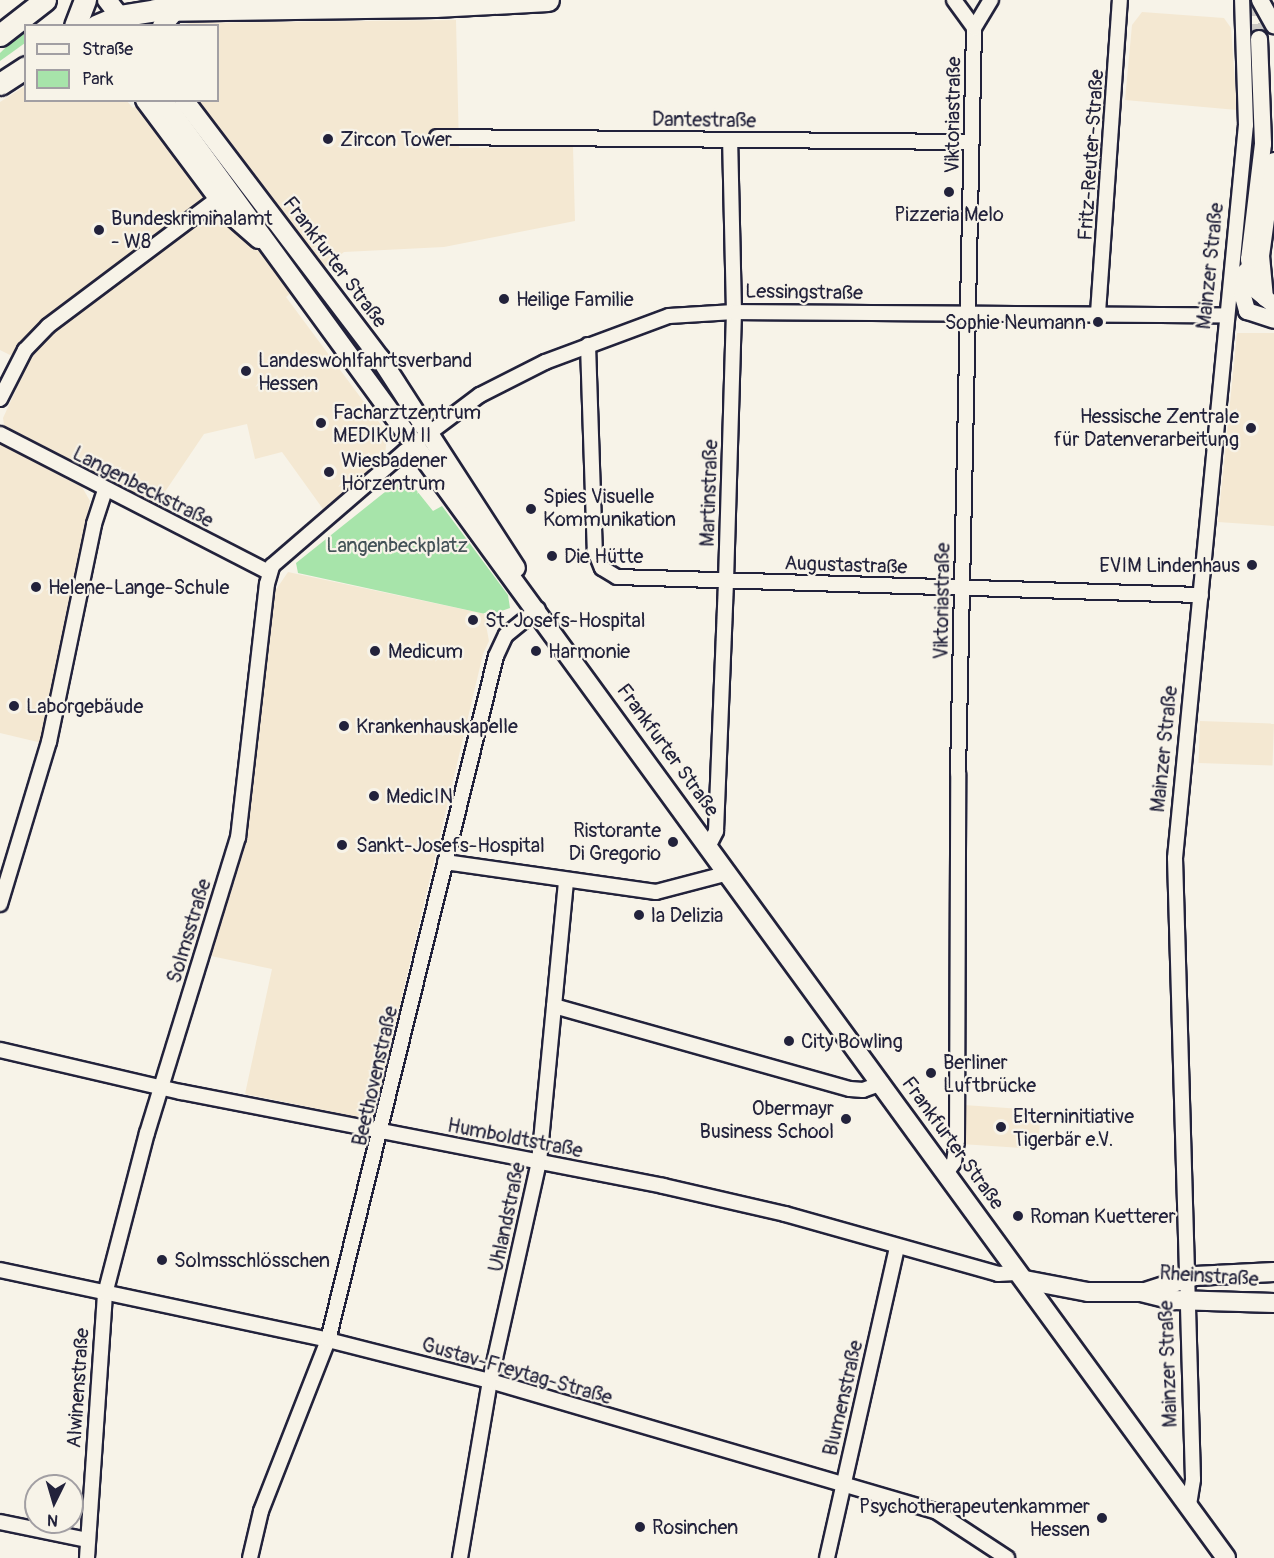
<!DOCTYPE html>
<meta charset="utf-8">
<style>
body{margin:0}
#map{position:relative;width:1274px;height:1558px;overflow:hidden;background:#f7f3e8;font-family:Pangolin,sans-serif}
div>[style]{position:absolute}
.built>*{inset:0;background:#f4e8d2;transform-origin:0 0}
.green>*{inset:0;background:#a7e4aa}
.tertiary-tunnel>*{height:16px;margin-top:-8px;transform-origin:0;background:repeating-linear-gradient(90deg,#ccc9c5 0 16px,transparent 0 24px)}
.roads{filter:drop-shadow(2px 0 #22223b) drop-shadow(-2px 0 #22223b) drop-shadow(0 2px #22223b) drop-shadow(0 -2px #22223b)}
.minor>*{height:14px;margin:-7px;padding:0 7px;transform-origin:7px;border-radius:7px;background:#f7f3e8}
.tertiary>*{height:16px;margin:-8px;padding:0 8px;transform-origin:8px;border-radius:8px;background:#f7f3e8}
.secondary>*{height:18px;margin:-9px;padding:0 9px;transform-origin:9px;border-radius:9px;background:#f7f3e8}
.primary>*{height:21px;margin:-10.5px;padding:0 10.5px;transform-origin:10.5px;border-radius:10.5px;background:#f7f3e8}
.dots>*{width:16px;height:16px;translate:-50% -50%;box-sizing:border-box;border:3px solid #f7f3e8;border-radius:50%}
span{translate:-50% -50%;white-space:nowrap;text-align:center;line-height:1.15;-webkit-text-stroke:4.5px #f7f3e8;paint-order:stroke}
.street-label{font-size:20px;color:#22223b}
.poi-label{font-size:20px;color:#22223b}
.left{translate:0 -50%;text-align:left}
.right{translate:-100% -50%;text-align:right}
.park-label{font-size:20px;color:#435257}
.legend{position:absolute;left:24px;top:24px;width:195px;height:78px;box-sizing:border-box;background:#f7f3e8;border:2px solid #a29fa3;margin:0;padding:8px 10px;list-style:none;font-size:18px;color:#22223b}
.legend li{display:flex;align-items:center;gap:12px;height:30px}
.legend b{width:30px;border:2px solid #a29fa3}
.north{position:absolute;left:24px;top:1474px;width:60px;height:60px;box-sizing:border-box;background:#f7f3e8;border:2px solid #a29fa3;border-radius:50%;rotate:185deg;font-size:16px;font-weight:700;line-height:24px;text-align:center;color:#22223b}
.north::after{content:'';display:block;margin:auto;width:21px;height:27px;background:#22223b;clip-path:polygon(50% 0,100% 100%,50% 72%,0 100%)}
</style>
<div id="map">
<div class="built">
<i style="clip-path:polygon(1142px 12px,1224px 18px,1231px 28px,1237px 110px,1125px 100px,1132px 25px)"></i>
<i style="clip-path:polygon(456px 20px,459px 148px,573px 147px,575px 221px,444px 247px,344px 252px,286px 297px,387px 433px,385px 457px,323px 509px,282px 452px,255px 459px,247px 424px,204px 434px,156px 505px,4px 425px,3px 418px,28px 364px,0 350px,0 102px,25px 86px,26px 100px,127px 101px,133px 108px,142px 101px,218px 100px,218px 26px,180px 25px,190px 23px)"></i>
<i style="clip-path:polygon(1237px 333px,1274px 333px,1274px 526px,1218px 522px)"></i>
<i style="clip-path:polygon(0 444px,82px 487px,90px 501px,42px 743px,0 733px)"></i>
<i style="clip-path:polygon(288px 572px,490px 615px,486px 625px,489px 641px,483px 654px,374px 1115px,367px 1119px,245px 1094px,272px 969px,211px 956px,243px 853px,273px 605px,275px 591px)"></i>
<i style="left:1200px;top:721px;width:74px;height:42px;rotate:2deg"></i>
<i style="left:964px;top:1105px;width:77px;height:39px;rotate:4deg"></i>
</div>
<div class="green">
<i style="clip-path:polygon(25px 29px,25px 43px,0 61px,0 53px)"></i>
<i style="clip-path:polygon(405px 476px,433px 511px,442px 506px,508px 595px,510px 608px,490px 615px,298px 573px,296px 563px)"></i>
</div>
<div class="tertiary-tunnel">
<i style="left:1253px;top:0;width:39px;rotate:81deg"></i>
</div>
<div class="roads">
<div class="minor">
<i style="left:954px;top:0;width:34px;rotate:54deg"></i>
<i style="left:437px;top:137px;width:534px;rotate:0.54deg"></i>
<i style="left:1098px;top:313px;width:314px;rotate:-86deg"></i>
<i style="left:588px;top:345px;width:206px;rotate:88.1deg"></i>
<i style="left:595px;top:551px;width:18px;rotate:68deg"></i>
<i style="left:602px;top:568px;width:17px;rotate:31deg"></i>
<i style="left:617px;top:577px;width:584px;rotate:1.77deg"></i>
<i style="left:0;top:399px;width:55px;rotate:-63deg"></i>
<i style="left:25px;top:350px;width:33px;rotate:-46deg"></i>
<i style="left:48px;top:326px;width:211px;rotate:-36.9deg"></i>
<i style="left:0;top:434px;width:302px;rotate:27.2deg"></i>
<i style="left:709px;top:845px;width:16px;rotate:-63deg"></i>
<i style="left:716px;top:831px;width:250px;rotate:-87.7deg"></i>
<i style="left:726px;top:581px;width:269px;rotate:-88.3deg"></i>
<i style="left:734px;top:312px;width:172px;rotate:-91.3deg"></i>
<i style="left:445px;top:862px;width:213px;rotate:8.1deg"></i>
<i style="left:656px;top:892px;width:75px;rotate:-14.6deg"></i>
<i style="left:0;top:904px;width:169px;rotate:-73.2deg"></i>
<i style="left:49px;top:742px;width:223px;rotate:-78.3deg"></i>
<i style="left:94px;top:524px;width:35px;rotate:-72deg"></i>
<i style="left:554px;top:1006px;width:307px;rotate:15.7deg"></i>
<i style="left:850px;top:1089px;width:13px;rotate:4deg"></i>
<i style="left:863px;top:1090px;width:20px;rotate:-20deg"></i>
<i style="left:0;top:1050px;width:186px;rotate:13.1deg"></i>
<i style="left:181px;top:1092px;width:491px;rotate:11deg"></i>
<i style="left:663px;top:1186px;width:125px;rotate:12.9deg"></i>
<i style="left:785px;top:1214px;width:221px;rotate:15.7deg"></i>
<i style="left:998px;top:1274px;width:22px;rotate:-3deg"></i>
<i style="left:947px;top:1172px;width:12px;rotate:-55deg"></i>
<i style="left:954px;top:1162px;width:22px;rotate:-82deg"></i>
<i style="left:957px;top:1140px;width:367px;rotate:-89.8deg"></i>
<i style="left:958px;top:773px;width:745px;rotate:-88.77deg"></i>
<i style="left:974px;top:28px;width:33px;rotate:-59deg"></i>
<i style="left:0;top:1270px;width:335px;rotate:12deg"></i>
<i style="left:328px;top:1340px;width:167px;rotate:14.2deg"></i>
<i style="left:490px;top:1381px;width:466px;rotate:16.3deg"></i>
<i style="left:937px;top:1512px;width:84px;rotate:33.3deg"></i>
<i style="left:1189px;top:1505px;width:26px;rotate:-81deg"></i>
<i style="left:1193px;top:1479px;width:621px;rotate:-91.66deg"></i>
<i style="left:1175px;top:858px;width:736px;rotate:-84.47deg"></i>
<i style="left:1246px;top:125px;width:125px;rotate:-91.8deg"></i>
<i style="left:0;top:1522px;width:89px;rotate:11.7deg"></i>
<i style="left:87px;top:1558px;width:265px;rotate:-86.1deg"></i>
<i style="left:105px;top:1294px;width:166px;rotate:-75.4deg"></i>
<i style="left:147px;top:1133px;width:309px;rotate:-72.9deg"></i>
<i style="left:238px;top:838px;width:256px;rotate:-83.5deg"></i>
<i style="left:267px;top:584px;width:19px;rotate:-74deg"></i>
<i style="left:272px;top:566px;width:174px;rotate:-40.8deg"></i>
<i style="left:404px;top:452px;width:95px;rotate:-36.9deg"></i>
<i style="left:480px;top:395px;width:73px;rotate:-26.9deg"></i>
<i style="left:545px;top:362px;width:132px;rotate:-20.4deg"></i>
<i style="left:669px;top:316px;width:65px;rotate:-3.5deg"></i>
<i style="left:734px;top:312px;width:491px;rotate:0.4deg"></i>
<i style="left:250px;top:1558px;width:48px;rotate:-76.8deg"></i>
<i style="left:261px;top:1511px;width:184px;rotate:-68.6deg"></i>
<i style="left:328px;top:1340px;width:704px;rotate:-76.2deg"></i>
<i style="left:496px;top:656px;width:23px;rotate:-65deg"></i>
<i style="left:506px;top:635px;width:41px;rotate:-39.1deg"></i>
<i style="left:460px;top:1558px;width:180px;rotate:-80.4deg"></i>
<i style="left:490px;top:1381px;width:224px;rotate:-77.4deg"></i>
<i style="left:539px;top:1162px;width:282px;rotate:-84.5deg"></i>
<i style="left:827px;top:1558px;width:319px;rotate:-77.3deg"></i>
</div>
<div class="tertiary">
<i style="left:1260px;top:0;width:29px;rotate:61deg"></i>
<i style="left:1259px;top:39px;width:105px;rotate:87.8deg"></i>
<i style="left:1263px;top:144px;width:116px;rotate:96.9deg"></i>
<i style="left:1249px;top:259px;width:29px;rotate:82deg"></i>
<i style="left:1253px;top:288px;width:27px;rotate:39deg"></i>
<i style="left:1246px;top:271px;width:22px;rotate:100deg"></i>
<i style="left:1242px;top:293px;width:19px;rotate:74deg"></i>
<i style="left:1247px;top:311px;width:28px;rotate:18deg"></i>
<i style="left:1265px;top:298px;width:42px;rotate:-95.4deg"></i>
<i style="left:1261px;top:256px;width:96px;rotate:-82.2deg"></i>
</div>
<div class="secondary">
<i style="left:107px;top:0;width:33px;rotate:52deg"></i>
<i style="left:162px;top:26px;width:23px;rotate:-49deg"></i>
<i style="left:145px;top:100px;width:142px;rotate:53.3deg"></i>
<i style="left:230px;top:214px;width:38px;rotate:41deg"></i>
<i style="left:163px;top:100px;width:1804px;rotate:53.9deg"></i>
<i style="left:184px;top:100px;width:324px;rotate:52.8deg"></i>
<i style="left:380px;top:358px;width:250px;rotate:57.1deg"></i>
<i style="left:1025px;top:1280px;width:64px;rotate:10.8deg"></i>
<i style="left:1088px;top:1292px;width:53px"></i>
<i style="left:1141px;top:1292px;width:34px;rotate:14deg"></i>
<i style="left:1174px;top:1300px;width:100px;rotate:1.7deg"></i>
<i style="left:1145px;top:1292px;width:52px;rotate:-17.7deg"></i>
<i style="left:1195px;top:1276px;width:79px;rotate:-2.9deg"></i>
</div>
<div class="primary">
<i style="left:75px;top:26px;width:28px;rotate:-69deg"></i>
<i style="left:96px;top:26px;width:25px;rotate:-23deg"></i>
<i style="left:119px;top:16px;width:36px;rotate:-9deg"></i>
<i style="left:155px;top:10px;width:280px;rotate:-0.8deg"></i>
<i style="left:435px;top:6px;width:113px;rotate:-3deg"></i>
<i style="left:0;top:35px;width:57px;rotate:-37.9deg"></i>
<i style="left:0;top:84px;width:31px;rotate:-33deg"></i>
</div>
</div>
<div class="dots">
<i style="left:328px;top:139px;background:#22223b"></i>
<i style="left:949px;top:192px;background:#22223b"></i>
<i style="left:99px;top:230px;background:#22223b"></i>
<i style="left:504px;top:299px;background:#22223b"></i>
<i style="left:1098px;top:322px;background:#22223b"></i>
<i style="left:246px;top:371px;background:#22223b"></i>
<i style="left:321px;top:423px;background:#22223b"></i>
<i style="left:1251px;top:428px;background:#22223b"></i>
<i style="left:329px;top:472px;background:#22223b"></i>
<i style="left:531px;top:509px;background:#22223b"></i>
<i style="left:552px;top:556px;background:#22223b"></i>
<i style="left:1252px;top:565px;background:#22223b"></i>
<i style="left:36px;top:587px;background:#22223b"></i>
<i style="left:473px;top:620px;background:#22223b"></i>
<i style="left:375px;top:651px;background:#22223b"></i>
<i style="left:536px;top:651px;background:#22223b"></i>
<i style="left:14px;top:706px;background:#22223b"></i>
<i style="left:344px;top:726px;background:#22223b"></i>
<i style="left:374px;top:796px;background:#22223b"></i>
<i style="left:673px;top:842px;background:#22223b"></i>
<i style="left:342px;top:845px;background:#22223b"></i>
<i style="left:639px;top:915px;background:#22223b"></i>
<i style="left:789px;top:1041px;background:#22223b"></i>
<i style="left:931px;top:1073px;background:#22223b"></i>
<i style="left:846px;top:1119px;background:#22223b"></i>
<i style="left:1001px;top:1127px;background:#22223b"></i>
<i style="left:1018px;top:1216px;background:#22223b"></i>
<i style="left:162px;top:1260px;background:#22223b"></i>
<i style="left:1102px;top:1518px;background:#22223b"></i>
<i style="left:640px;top:1527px;background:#22223b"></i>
</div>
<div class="street-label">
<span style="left:953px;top:115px;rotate:-89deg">Viktoriastraße</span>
<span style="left:704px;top:120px;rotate:1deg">Dantestraße</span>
<span style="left:1091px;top:155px;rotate:-86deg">Fritz-Reuter-Straße</span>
<span style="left:335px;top:262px;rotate:53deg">Frankfurter Straße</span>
<span style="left:1210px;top:266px;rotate:-84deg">Mainzer Straße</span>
<span style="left:804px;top:292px;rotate:1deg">Lessingstraße</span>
<span style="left:143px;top:487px;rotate:27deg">Langenbeckstraße</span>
<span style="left:709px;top:493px;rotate:-88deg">Martinstraße</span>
<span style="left:846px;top:565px;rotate:2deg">Augustastraße</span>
<span style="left:942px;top:601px;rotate:-89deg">Viktoriastraße</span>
<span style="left:1164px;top:749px;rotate:-84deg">Mainzer Straße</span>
<span style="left:668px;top:750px;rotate:54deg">Frankfurter Straße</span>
<span style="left:189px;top:931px;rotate:-73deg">Solmsstraße</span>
<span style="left:375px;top:1076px;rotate:-77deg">Beethovenstraße</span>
<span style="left:515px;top:1138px;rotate:11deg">Humboldtstraße</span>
<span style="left:953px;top:1143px;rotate:54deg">Frankfurter Straße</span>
<span style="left:507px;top:1217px;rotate:-78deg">Uhlandstraße</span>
<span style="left:1209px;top:1276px;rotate:4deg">Rheinstraße</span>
<span style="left:1168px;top:1364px;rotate:-92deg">Mainzer Straße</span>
<span style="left:517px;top:1371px;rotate:16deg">Gustav-Freytag-Straße</span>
<span style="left:78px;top:1388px;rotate:-86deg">Alwinenstraße</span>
<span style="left:843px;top:1398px;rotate:-77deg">Blumenstraße</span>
</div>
<div class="poi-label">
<span class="left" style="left:340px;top:139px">Zircon Tower</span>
<span style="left:949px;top:214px">Pizzeria Melo</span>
<span class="left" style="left:111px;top:230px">Bundeskriminalamt<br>- W8</span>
<span class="left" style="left:516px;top:299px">Heilige Familie</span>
<span class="right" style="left:1086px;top:322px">Sophie Neumann</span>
<span class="left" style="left:258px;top:372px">Landeswohlfahrtsverband<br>Hessen</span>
<span class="left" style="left:333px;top:424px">Facharztzentrum<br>MEDIKUM II</span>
<span class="right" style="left:1239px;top:428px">Hessische Zentrale<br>für Datenverarbeitung</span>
<span class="left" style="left:341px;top:472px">Wiesbadener<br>Hörzentrum</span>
<span class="left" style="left:543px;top:508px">Spies Visuelle<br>Kommunikation</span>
<span class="left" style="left:564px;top:556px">Die Hütte</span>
<span class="right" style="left:1240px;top:565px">EVIM Lindenhaus</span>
<span class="left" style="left:48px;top:587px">Helene-Lange-Schule</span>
<span class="left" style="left:485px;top:620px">St. Josefs-Hospital</span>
<span class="left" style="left:388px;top:651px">Medicum</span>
<span class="left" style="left:548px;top:651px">Harmonie</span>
<span class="left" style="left:26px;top:706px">Laborgebäude</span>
<span class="left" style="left:356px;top:726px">Krankenhauskapelle</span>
<span class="left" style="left:386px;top:796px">MedicIN</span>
<span class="right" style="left:661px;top:842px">Ristorante<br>Di Gregorio</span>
<span class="left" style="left:356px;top:845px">Sankt-Josefs-Hospital</span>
<span class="left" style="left:651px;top:915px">la Delizia</span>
<span class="left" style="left:801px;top:1041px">City Bowling</span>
<span class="left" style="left:943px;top:1074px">Berliner<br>Luftbrücke</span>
<span class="right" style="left:834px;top:1120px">Obermayr<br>Business School</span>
<span class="left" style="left:1013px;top:1128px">Elterninitiative<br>Tigerbär e.V.</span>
<span class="left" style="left:1030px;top:1216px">Roman Kuetterer</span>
<span class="left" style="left:174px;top:1260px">Solmsschlösschen</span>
<span class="right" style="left:1090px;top:1518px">Psychotherapeutenkammer<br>Hessen</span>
<span class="left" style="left:652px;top:1527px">Rosinchen</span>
</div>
<div class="park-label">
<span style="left:397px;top:545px">Langenbeckplatz</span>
</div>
<ul class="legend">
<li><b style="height:8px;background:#f7f3e8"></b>Straße</li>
<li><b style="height:16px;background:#a7e4aa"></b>Park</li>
</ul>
<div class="north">N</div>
</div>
